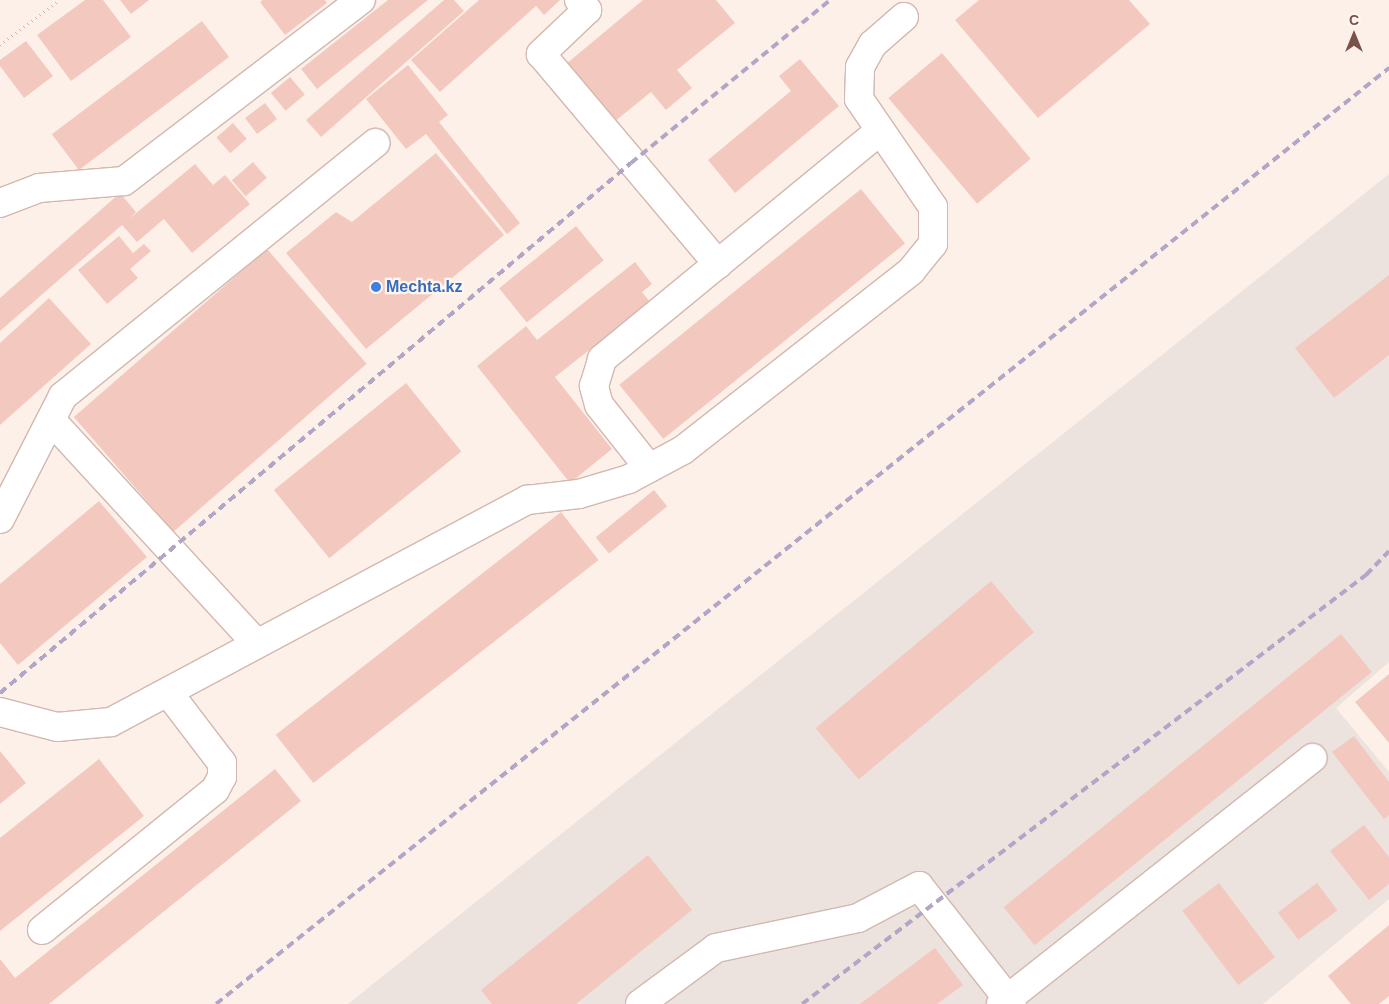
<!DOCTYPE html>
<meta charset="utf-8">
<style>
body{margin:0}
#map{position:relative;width:1389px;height:1004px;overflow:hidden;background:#fdf0e8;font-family:Arial,sans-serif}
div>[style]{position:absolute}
.industrial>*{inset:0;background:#ece2de}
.building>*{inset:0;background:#f3c9bf;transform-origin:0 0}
.path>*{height:3px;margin-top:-1.5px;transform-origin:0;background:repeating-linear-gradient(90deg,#d9aca1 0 1px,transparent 0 5px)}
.roads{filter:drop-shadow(1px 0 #d2b8af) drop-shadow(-1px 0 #d2b8af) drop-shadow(0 1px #d2b8af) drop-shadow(0 -1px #d2b8af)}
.minor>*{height:28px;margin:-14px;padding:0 14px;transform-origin:14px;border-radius:14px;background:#fff}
.rail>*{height:4px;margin-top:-2px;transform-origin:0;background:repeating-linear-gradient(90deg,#b1a5c8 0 8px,transparent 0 13px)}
.dots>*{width:14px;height:14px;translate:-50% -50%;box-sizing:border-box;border:2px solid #fff5ef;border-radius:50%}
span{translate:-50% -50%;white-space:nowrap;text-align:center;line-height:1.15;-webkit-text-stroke:4.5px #fff5ef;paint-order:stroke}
.shop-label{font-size:16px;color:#366cbe;font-weight:700}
.left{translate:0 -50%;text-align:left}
.north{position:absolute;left:1329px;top:10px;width:50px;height:50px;-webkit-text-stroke:4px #fff5ef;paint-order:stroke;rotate:0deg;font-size:14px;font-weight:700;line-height:20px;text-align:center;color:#78524b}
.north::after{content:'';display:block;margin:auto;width:18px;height:22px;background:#78524b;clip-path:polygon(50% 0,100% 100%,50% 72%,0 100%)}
</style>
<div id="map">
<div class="industrial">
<i style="clip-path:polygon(1389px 174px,1389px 662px,1336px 708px,1389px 772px,1389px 899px,1263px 1004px,348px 1004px)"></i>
</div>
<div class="building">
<i style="clip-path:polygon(85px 0,103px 0,131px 37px,71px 81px,37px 35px)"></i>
<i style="clip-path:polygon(120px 0,149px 0,131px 14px)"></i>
<i style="clip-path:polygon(263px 0,325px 0,327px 3px,285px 35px,260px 2px)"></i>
<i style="clip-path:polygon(388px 0,428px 0,317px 89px,301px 69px)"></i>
<i style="clip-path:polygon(444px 0,454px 0,464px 11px,321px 137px,306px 120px)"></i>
<i style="clip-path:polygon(479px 0,560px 0,544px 15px,536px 6px,440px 92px,411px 60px)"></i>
<i style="clip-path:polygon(643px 0,716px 0,735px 23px,677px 70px,692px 88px,666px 110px,651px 92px,614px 122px,566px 64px)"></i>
<i style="clip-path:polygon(979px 0,1129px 0,1150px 24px,1038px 118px,955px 20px)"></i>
<i style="left:202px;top:21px;width:45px;height:188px;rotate:53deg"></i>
<i style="clip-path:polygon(26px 41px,53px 76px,24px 98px,0 66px,0 60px)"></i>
<i style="left:942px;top:53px;width:138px;height:70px;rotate:50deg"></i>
<i style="clip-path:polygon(800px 59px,839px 106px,735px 193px,708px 160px,791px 91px,779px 76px)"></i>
<i style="clip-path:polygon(408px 65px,448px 115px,439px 122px,520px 223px,507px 234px,426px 134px,406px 149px,366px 99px)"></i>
<i style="left:290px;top:77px;width:23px;height:25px;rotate:50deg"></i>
<i style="left:265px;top:103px;width:20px;height:25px;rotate:53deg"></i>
<i style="left:233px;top:123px;width:21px;height:22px;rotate:49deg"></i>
<i style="clip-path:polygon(436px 153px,504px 235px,366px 349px,286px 253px,336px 212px,352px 222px)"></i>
<i style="left:253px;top:162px;width:21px;height:28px;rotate:49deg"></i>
<i style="clip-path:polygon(195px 164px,213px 185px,225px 175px,250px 204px,192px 253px,164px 219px,137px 242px,122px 225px,0 331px,0 298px,120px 193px,136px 212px,129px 219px)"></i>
<i style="left:861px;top:189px;width:70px;height:311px;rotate:51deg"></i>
<i style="left:576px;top:226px;width:44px;height:99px;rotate:51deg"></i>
<i style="clip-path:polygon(119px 236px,133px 253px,144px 244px,151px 251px,130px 269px,138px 278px,107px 304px,78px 270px)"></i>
<i style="left:267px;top:249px;width:152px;height:256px;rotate:49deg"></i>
<i style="clip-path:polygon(635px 262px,652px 284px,642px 292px,650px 302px,555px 377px,612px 449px,570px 483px,477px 366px,526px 326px,537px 340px)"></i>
<i style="clip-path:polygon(1389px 275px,1389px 355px,1334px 398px,1295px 348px)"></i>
<i style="clip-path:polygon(49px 298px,91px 344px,0 425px,0 343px)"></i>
<i style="left:406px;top:383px;width:88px;height:170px;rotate:51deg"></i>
<i style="left:654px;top:490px;width:21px;height:75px;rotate:51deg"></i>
<i style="clip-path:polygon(99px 501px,147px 557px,18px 665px,0 643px,0 584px)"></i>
<i style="left:561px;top:512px;width:61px;height:362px;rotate:52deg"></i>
<i style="left:991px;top:581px;width:67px;height:229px;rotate:50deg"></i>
<i style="left:1341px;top:634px;width:49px;height:434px;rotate:51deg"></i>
<i style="clip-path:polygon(1389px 674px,1389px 743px,1355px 702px)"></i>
<i style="clip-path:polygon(1354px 736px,1389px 782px,1389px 815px,1384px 819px,1332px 752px)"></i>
<i style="clip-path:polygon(0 751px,26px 783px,0 804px)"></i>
<i style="clip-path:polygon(99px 759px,144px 816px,0 931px,0 838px)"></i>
<i style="clip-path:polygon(275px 769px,301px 801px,49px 1004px,0 1004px,0 959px,15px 978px)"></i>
<i style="clip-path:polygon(1364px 825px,1389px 857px,1389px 884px,1369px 900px,1330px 851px)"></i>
<i style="clip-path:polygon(648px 855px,692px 910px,576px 1004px,492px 1004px,481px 990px)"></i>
<i style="left:1219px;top:883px;width:93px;height:46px;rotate:53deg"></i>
<i style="left:1317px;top:883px;width:34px;height:49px;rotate:53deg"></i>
<i style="clip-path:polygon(1389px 925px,1389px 996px,1379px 1004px,1351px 1004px,1328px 976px)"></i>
<i style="clip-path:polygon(935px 948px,963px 985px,937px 1004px,860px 1004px)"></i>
</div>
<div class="path">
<i style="left:0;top:45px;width:75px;rotate:-36.9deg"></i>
</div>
<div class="roads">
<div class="minor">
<i style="left:579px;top:0;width:13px;rotate:51deg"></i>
<i style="left:587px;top:10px;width:64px;rotate:136.3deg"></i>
<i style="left:541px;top:54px;width:275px;rotate:49.9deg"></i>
<i style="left:0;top:203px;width:42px;rotate:-21deg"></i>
<i style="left:39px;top:188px;width:85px;rotate:-4.7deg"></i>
<i style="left:124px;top:181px;width:298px;rotate:-37.4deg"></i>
<i style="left:51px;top:420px;width:304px;rotate:47.4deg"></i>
<i style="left:649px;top:468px;width:80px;rotate:-128.4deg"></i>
<i style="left:599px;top:405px;width:20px;rotate:-105deg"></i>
<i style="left:594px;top:386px;width:28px;rotate:-73deg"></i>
<i style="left:602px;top:359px;width:360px;rotate:-39.4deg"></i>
<i style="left:0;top:519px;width:138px;rotate:-62.9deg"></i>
<i style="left:63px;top:396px;width:402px;rotate:-39deg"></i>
<i style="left:0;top:712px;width:59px;rotate:14.7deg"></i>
<i style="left:57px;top:727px;width:54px;rotate:-5.3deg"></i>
<i style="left:111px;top:722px;width:472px;rotate:-28.1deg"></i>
<i style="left:527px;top:500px;width:52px;rotate:-6.6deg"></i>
<i style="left:579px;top:494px;width:52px;rotate:-16.7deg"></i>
<i style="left:629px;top:479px;width:61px;rotate:-28.2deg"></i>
<i style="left:683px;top:450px;width:290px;rotate:-38.1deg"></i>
<i style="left:911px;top:271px;width:35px;rotate:-51deg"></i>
<i style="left:933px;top:244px;width:37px;rotate:-90deg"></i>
<i style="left:933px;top:207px;width:131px;rotate:-124.4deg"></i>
<i style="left:859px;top:99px;width:32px;rotate:-88deg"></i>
<i style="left:860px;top:67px;width:26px;rotate:-61deg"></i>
<i style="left:873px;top:44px;width:41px;rotate:-41.1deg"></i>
<i style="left:42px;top:930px;width:223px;rotate:-39deg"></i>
<i style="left:215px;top:790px;width:15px;rotate:-62deg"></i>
<i style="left:222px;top:777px;width:14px;rotate:-90deg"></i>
<i style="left:222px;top:763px;width:89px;rotate:-127.3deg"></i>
<i style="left:640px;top:1004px;width:94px;rotate:-36.4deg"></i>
<i style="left:716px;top:948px;width:145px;rotate:-11.9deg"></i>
<i style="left:858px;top:918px;width:69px;rotate:-27.7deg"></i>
<i style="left:919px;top:886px;width:150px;rotate:51.8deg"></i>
<i style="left:1001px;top:1004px;width:397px;rotate:-38.3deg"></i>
</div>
</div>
<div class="rail">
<i style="left:0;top:693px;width:824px;rotate:-40.03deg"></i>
<i style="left:631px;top:163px;width:257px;rotate:-39.3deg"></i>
<i style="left:216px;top:1004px;width:1501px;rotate:-38.59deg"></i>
<i style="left:802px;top:1004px;width:709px;rotate:-37.26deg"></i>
<i style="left:1366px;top:575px;width:33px;rotate:-46deg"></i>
</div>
<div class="dots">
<i style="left:376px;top:287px;background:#3f7fe0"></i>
</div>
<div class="shop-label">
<span class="left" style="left:386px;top:287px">Mechta.kz</span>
</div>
<div class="north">С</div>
</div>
